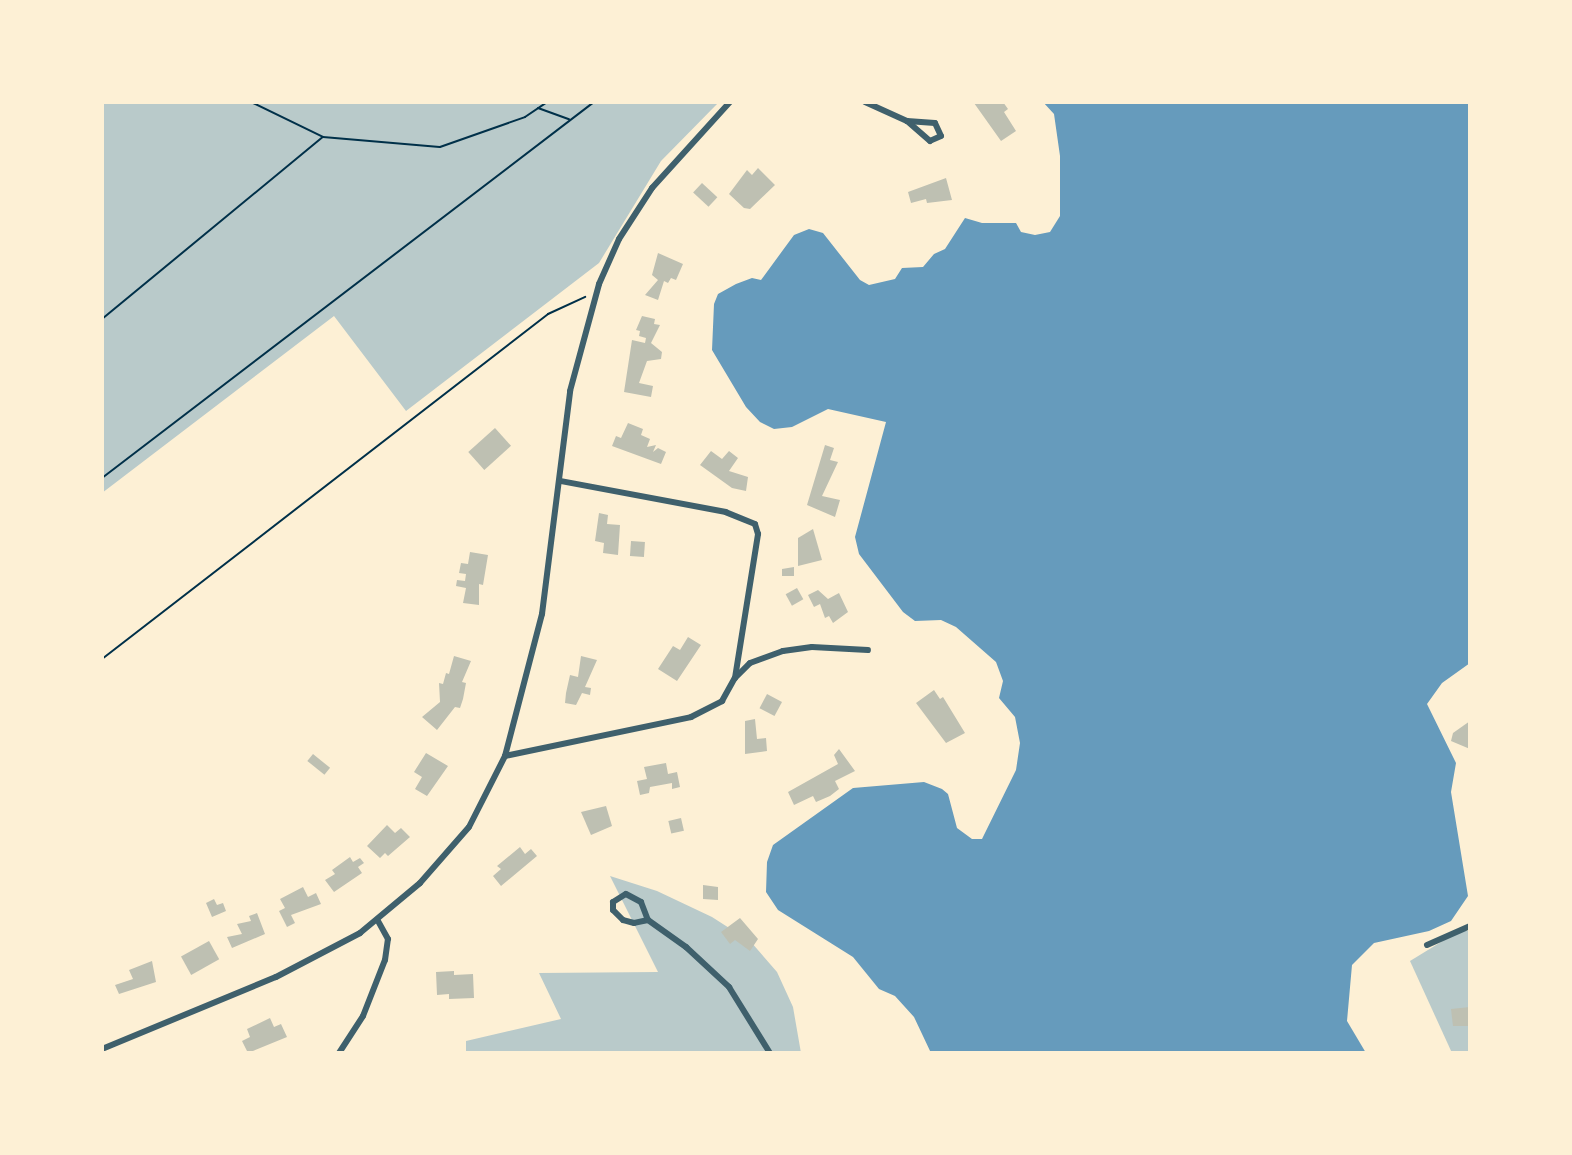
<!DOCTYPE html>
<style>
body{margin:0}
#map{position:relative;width:1572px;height:1155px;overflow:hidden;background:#fdf0d5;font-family:Signika,sans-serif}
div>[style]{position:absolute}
.green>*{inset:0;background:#b9caca}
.water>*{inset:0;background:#669bbc}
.building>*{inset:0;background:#bec0b2;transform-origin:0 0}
.path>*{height:2px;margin:-1px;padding:0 1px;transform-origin:1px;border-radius:1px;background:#003049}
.minor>*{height:6px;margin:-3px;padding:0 3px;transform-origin:3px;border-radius:3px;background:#3f606c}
span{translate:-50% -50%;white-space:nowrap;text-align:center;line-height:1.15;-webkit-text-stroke:6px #fdf0d5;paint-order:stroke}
.frame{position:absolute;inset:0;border:104px solid #fdf0d5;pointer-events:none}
</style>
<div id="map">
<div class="green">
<i style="clip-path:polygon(102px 102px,719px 102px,661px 161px,599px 263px,406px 411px,334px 316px,102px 493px)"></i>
<i style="clip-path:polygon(610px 876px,657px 891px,712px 917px,751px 942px,777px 972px,793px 1007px,801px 1053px,466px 1053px,466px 1041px,561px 1019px,539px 973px,658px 972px)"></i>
<i style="clip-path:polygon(1459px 931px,1470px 931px,1470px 1053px,1452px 1053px,1410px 961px)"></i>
</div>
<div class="water">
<i style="clip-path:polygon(1043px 102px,1470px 102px,1470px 663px,1442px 683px,1427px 704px,1456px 763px,1451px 792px,1468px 896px,1451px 921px,1429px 931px,1374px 943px,1352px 965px,1347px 1021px,1366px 1053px,931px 1053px,914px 1017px,895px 996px,879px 989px,853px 957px,778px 910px,766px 892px,767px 862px,773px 845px,853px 788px,924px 782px,942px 789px,948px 794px,957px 828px,972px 839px,982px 839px,1016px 770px,1020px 743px,1015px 717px,999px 698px,1003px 681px,996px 662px,956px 627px,941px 620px,915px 621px,903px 612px,859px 554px,855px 537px,886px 422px,828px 409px,792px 427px,774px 429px,760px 422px,746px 407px,712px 350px,714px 304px,718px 294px,736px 284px,752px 278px,761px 280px,794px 235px,809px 229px,823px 233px,860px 280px,869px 285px,895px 279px,902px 268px,923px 267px,934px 254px,945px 249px,965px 218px,982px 223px,1016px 223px,1021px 232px,1035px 235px,1050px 232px,1060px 216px,1060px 156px,1054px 114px)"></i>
</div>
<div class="building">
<i style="clip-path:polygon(989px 102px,1003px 102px,1008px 109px,1004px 112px,1016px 131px,1001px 141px,974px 103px)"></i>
<i style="clip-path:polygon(758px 168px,775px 185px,750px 209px,744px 208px,729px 194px,747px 170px,752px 175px)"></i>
<i style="clip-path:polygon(946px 178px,952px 200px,927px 203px,926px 199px,911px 203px,908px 192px)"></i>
<i style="left:702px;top:183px;width:21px;height:13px;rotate:43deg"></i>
<i style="clip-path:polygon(658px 253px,683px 264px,676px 280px,671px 278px,668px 283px,664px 281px,658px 300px,645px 295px,658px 280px,652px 275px)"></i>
<i style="clip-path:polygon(642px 316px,655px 319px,654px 324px,660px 325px,651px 343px,662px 352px,661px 359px,647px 361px,639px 383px,653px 386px,651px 397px,624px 392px,632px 340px,645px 343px,646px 338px,639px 336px,640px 331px,636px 330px)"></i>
<i style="clip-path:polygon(628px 423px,643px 429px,641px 435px,650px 439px,647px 447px,656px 445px,653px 452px,658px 448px,666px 452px,661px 464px,612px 446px,616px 436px,621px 438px)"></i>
<i style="left:495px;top:428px;width:24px;height:36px;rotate:48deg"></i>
<i style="clip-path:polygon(825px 445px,834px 448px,830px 460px,838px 462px,822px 496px,840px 500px,835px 517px,807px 505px)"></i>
<i style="clip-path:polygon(711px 451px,722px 459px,729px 451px,738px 458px,729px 471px,748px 477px,746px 491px,732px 488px,700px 465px)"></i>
<i style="clip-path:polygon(599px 513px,608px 515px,607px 524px,620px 525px,618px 555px,603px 553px,604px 543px,595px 541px)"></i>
<i style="clip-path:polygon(813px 529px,822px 560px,798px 566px,798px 538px)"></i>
<i style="left:631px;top:541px;width:14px;height:15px;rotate:4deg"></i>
<i style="clip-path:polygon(470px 552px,488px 555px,483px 585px,479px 584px,479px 605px,463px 603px,466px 588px,456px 586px,457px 580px,465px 581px,466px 574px,459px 573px,461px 563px,468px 564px)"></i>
<i style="clip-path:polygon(794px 567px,794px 576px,782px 576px,782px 569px)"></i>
<i style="left:797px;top:588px;width:13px;height:13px;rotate:61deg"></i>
<i style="clip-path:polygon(818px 590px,828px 599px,839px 593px,848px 612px,833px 623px,829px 616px,825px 618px,820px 604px,814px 607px,808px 595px)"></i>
<i style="clip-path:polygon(688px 637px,701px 645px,677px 681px,658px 669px,673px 646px,680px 650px)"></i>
<i style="clip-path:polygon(454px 656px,471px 661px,462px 682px,466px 683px,463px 699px,460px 708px,455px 707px,437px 730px,422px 717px,440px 702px,439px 683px,443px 684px,446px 673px,449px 674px)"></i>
<i style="clip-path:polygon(581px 656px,597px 660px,585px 687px,591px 688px,590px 695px,582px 693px,576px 705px,565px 703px,566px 693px,570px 675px,578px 677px)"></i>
<i style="clip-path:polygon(934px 690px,940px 699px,943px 697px,965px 733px,946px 743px,916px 703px)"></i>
<i style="left:767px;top:694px;width:17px;height:16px;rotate:28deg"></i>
<i style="clip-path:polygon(755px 719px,757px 739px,766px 738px,767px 751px,745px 754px,745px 721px)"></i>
<i style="clip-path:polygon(1470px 721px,1470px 749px,1451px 741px,1453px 733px)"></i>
<i style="clip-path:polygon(839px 749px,855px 771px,835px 781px,839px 789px,830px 796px,816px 802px,813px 796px,794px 805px,788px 792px,838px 764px,834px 755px)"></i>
<i style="clip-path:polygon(426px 753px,448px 766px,427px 796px,415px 789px,422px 777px,414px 772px)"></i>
<i style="left:313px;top:754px;width:22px;height:9px;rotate:39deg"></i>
<i style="clip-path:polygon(666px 763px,668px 774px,677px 772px,680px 787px,672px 789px,672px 783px,650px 787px,649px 793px,640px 795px,637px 781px,647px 779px,644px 767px)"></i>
<i style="clip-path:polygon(606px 806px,612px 826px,591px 835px,581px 812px)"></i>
<i style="left:681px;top:818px;width:13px;height:13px;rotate:77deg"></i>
<i style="clip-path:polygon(387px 825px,395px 833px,401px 828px,410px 837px,388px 856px,385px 853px,380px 858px,367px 846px)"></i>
<i style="clip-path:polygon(520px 847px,525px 854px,531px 849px,537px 856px,501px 886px,493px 876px,501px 869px,497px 866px)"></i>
<i style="clip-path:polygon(350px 857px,353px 862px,360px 858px,364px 863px,358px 867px,362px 873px,334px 892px,325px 880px,335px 874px,332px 870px)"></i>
<i style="clip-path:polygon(703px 885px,718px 887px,718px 900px,703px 899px)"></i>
<i style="clip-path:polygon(303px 887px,308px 897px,316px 893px,321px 904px,291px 915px,295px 923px,287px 927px,279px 911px,285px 908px,280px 899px)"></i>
<i style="clip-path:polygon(214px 899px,217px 905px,223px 903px,226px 911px,212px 917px,206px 903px)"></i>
<i style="clip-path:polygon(257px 913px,265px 934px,232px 948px,227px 937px,242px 934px,237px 924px,251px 921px,249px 916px)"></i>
<i style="clip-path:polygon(740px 918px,758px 939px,750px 951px,735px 940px,730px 944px,721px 932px)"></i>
<i style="left:209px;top:941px;width:21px;height:32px;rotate:61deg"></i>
<i style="clip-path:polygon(152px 961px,156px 982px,119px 994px,115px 985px,133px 979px,129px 970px)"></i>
<i style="clip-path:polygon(454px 971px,454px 975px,473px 974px,474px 998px,449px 999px,449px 994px,437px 995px,436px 972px)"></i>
<i style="clip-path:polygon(1470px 1007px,1470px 1026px,1453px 1026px,1451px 1009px)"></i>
<i style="clip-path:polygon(270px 1018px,274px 1027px,281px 1024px,287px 1037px,248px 1053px,242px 1041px,250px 1037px,247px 1029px)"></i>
</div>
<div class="path">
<i style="left:251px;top:102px;width:80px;rotate:25.9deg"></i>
<i style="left:323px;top:137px;width:117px;rotate:4.9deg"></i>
<i style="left:440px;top:147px;width:90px;rotate:-19.4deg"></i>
<i style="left:525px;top:117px;width:27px;rotate:-34deg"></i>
<i style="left:538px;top:108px;width:33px;rotate:20deg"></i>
<i style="left:102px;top:319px;width:286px;rotate:-39.5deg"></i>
<i style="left:102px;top:478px;width:619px;rotate:-37.39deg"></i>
<i style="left:102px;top:659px;width:564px;rotate:-37.72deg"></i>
<i style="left:548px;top:314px;width:41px;rotate:-24.7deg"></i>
</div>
<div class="minor">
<i style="left:865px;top:102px;width:46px;rotate:24.3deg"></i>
<i style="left:907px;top:121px;width:28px;rotate:4deg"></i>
<i style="left:935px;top:123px;width:14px;rotate:65deg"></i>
<i style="left:941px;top:136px;width:12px;rotate:156deg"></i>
<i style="left:930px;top:141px;width:30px;rotate:-139deg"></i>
<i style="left:735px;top:678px;width:21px;rotate:-45deg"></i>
<i style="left:750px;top:663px;width:35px;rotate:-20deg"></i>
<i style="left:783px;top:651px;width:29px;rotate:-8deg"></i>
<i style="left:812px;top:647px;width:56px;rotate:3.1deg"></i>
<i style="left:505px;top:756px;width:190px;rotate:-11.8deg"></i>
<i style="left:691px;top:717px;width:35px;rotate:-27deg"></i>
<i style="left:722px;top:701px;width:26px;rotate:-61deg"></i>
<i style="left:735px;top:678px;width:146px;rotate:-80.9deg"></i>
<i style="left:758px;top:534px;width:10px;rotate:-107deg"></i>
<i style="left:755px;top:524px;width:31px;rotate:-158deg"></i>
<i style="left:726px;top:512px;width:169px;rotate:-169.4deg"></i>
<i style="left:648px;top:920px;width:14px;rotate:168deg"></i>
<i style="left:634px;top:923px;width:11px;rotate:-165deg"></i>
<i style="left:623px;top:920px;width:14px;rotate:-135deg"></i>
<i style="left:613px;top:910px;width:8px;rotate:-90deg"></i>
<i style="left:613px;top:902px;width:15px;rotate:-32deg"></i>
<i style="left:626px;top:894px;width:17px;rotate:28deg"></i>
<i style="left:641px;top:902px;width:19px;rotate:69deg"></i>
<i style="left:648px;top:920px;width:47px;rotate:35.4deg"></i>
<i style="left:686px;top:947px;width:59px;rotate:42.9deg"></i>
<i style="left:729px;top:987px;width:78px;rotate:58.2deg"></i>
<i style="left:1427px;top:945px;width:47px;rotate:-23.8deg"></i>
<i style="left:102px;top:1049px;width:188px;rotate:-22.5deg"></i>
<i style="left:276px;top:977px;width:95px;rotate:-27.6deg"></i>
<i style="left:360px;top:933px;width:78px;rotate:-39.8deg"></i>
<i style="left:420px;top:883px;width:74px;rotate:-48.8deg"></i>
<i style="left:469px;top:827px;width:80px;rotate:-63.1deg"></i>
<i style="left:505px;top:756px;width:147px;rotate:-75.4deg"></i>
<i style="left:542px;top:614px;width:225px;rotate:-82.8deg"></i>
<i style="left:570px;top:391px;width:111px;rotate:-74.8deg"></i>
<i style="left:599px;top:284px;width:49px;rotate:-66deg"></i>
<i style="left:619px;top:239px;width:61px;rotate:-57.1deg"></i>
<i style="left:652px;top:188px;width:116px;rotate:-47.8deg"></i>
<i style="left:339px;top:1053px;width:44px;rotate:-57deg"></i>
<i style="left:363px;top:1016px;width:60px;rotate:-68.6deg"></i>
<i style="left:385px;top:960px;width:21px;rotate:-82deg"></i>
<i style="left:388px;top:939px;width:21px;rotate:-119deg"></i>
</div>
<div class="frame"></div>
</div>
